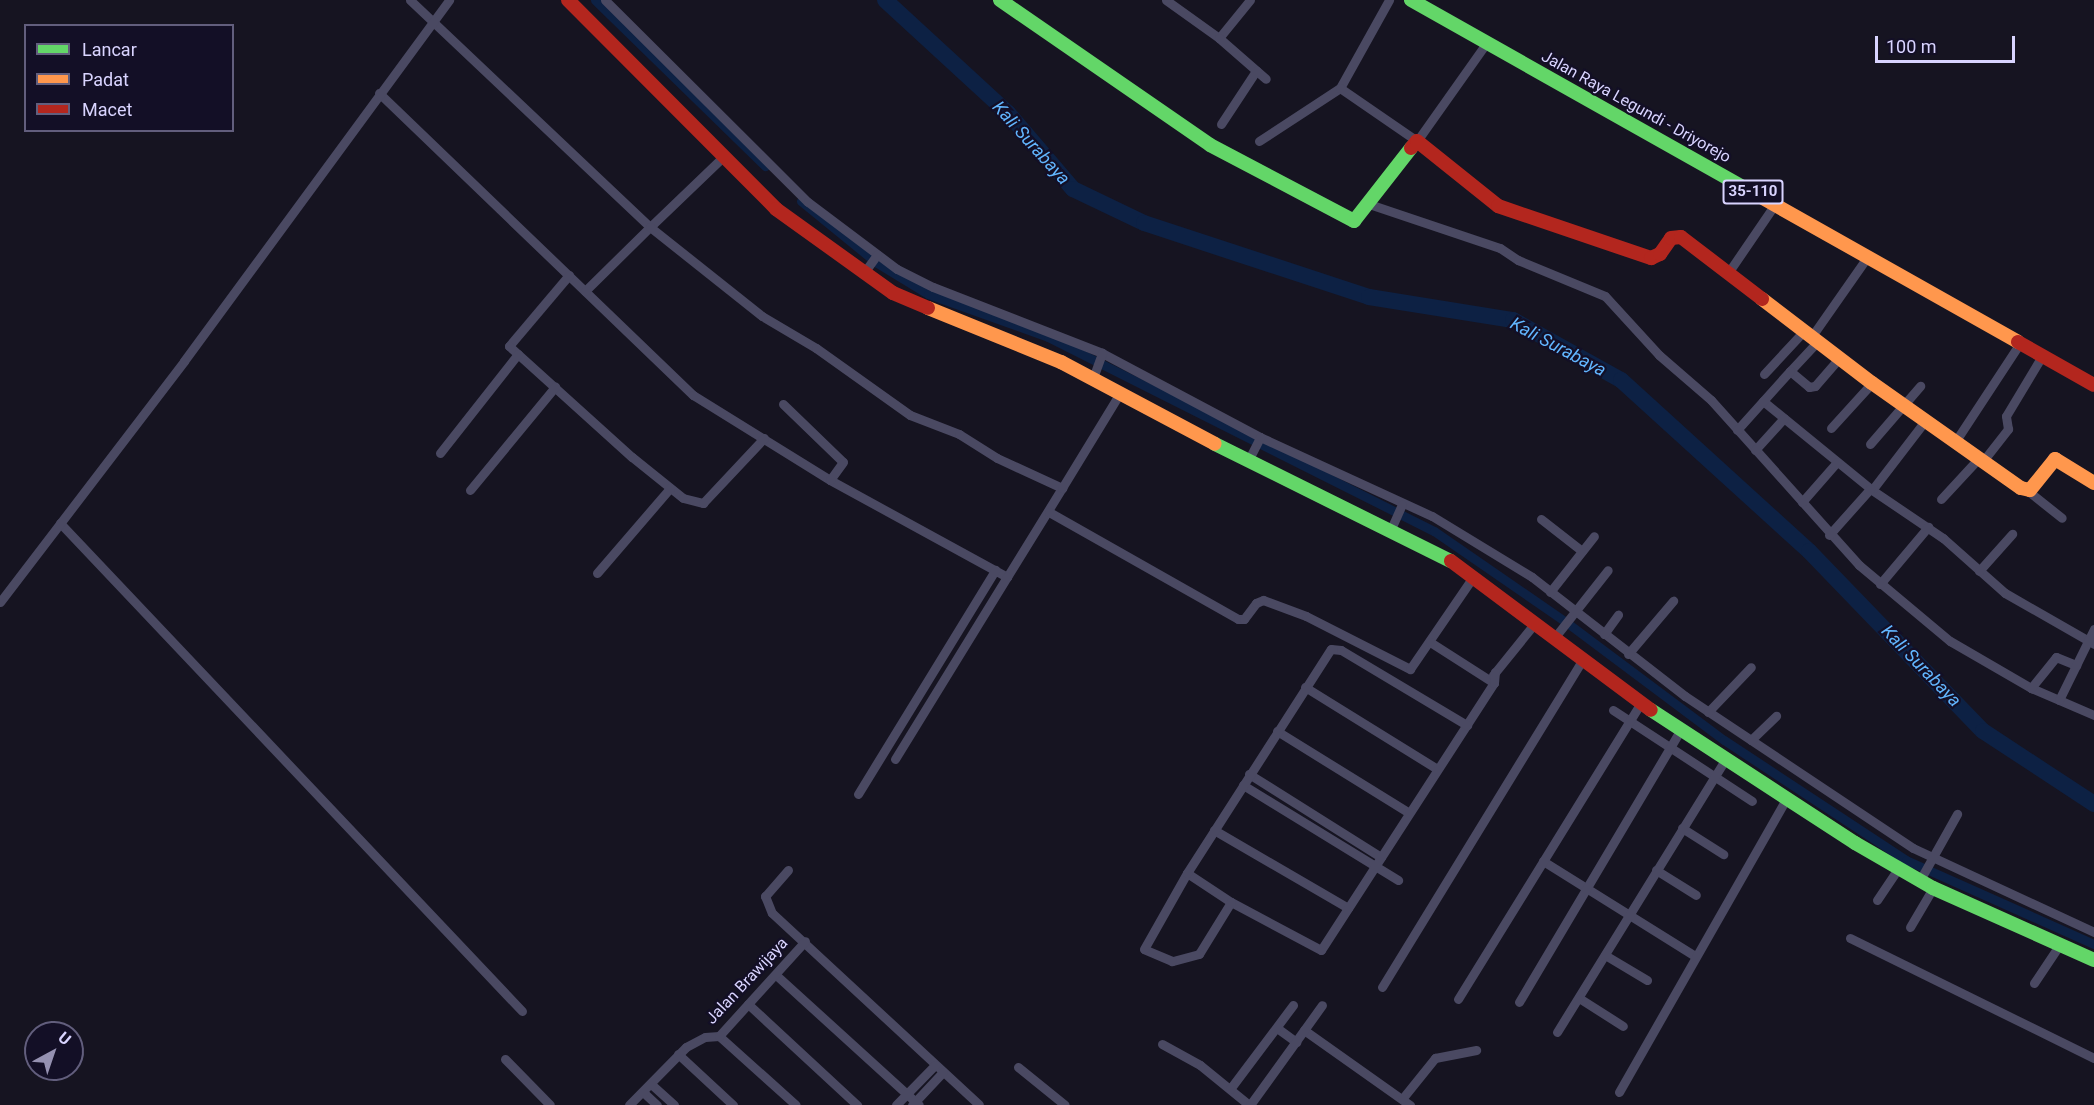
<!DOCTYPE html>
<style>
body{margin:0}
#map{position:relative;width:2094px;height:1105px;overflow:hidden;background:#161421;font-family:Roboto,sans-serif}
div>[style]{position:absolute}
.canal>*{height:9px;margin:-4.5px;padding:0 4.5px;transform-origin:4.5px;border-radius:4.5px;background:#0d2144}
.river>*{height:16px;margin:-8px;padding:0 8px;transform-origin:8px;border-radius:8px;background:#0d2144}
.street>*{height:9px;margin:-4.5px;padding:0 4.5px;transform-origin:4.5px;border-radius:4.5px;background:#4a4962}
.fast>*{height:14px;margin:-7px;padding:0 7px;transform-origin:7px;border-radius:7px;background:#63d668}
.slow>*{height:14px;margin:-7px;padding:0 7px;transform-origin:7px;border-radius:7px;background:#ff974d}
.jam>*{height:14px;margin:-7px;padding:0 7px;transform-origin:7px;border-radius:7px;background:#b3261e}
span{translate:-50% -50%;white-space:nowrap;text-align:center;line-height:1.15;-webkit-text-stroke:4.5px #130f26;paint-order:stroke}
.shield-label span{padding:2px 4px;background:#130f26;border:2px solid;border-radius:4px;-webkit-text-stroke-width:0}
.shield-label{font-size:15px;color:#d9d4ff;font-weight:700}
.street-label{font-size:16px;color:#d9d4ff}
.water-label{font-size:18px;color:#62b6ff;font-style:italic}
.legend{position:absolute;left:24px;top:24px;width:210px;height:108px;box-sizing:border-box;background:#130f26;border:2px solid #625e7d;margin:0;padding:8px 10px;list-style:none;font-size:18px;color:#d9d4ff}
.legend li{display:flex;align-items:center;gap:12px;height:30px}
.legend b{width:30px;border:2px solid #625e7d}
.north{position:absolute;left:24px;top:1021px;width:60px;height:60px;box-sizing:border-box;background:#130f26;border:2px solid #625e7d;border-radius:50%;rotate:40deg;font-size:16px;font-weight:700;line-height:24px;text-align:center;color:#d9d4ff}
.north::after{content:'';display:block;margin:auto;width:21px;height:27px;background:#9591b1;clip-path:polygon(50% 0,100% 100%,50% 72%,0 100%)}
.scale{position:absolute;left:1875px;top:36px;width:140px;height:27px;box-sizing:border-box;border:3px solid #d9d4ff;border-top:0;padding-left:8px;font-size:18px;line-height:21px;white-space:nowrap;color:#d9d4ff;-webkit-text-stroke:4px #130f26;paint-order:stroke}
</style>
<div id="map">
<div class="canal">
<i style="left:595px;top:0;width:238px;rotate:44.3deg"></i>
<i style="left:801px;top:201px;width:98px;rotate:39.2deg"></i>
<i style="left:877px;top:263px;width:60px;rotate:31.3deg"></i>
<i style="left:928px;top:294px;width:127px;rotate:19.7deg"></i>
<i style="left:1048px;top:337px;width:432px;rotate:26.7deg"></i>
<i style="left:1434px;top:531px;width:160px;rotate:34.6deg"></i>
<i style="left:1566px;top:622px;width:197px;rotate:36.8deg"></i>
<i style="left:1724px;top:740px;width:218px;rotate:33.4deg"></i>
<i style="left:1906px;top:860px;width:206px;rotate:24.1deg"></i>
</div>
<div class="river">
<i style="left:885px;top:0;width:167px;rotate:42.6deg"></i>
<i style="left:1008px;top:113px;width:100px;rotate:49.5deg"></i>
<i style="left:1073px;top:189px;width:79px;rotate:25.6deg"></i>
<i style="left:1144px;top:223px;width:237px;rotate:18.2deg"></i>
<i style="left:1369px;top:297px;width:146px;rotate:9.1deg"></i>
<i style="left:1513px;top:320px;width:124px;rotate:29.1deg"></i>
<i style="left:1621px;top:380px;width:254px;rotate:42.3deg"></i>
<i style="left:1809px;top:551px;width:250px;rotate:46deg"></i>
<i style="left:1983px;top:731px;width:133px;rotate:33.3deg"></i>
</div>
<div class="street">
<i style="left:410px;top:0;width:330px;rotate:43.4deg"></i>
<i style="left:650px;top:227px;width:100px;rotate:-43.8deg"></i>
<i style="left:605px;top:0;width:286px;rotate:44.9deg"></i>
<i style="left:808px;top:202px;width:111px;rotate:37deg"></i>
<i style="left:897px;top:269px;width:40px;rotate:26.6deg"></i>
<i style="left:933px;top:287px;width:181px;rotate:21.3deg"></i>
<i style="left:1102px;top:353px;width:179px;rotate:28deg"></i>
<i style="left:1260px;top:437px;width:189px;rotate:24.7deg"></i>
<i style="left:1432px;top:516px;width:117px;rotate:31.4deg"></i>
<i style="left:1532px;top:577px;width:194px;rotate:37.9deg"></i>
<i style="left:1685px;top:696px;width:274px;rotate:33.7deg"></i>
<i style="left:1913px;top:848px;width:200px;rotate:24.9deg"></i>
<i style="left:1166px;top:0;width:65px;rotate:35.6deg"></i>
<i style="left:1219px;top:38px;width:49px;rotate:-50.8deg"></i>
<i style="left:1219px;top:38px;width:62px;rotate:41.1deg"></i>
<i style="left:1340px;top:88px;width:101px;rotate:-60.9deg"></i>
<i style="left:379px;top:93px;width:436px;rotate:43.9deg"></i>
<i style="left:693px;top:395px;width:161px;rotate:31.8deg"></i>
<i style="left:830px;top:480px;width:202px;rotate:28.7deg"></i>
<i style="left:1007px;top:577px;width:105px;rotate:-58.3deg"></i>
<i style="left:1221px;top:124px;width:64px;rotate:-56.6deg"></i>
<i style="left:1259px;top:141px;width:97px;rotate:-33.2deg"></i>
<i style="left:1340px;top:88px;width:93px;rotate:34.5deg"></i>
<i style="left:1417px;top:141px;width:121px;rotate:-54.7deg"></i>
<i style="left:1369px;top:204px;width:138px;rotate:18.6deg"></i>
<i style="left:1500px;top:248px;width:22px;rotate:34deg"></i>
<i style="left:1518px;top:260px;width:94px;rotate:22.5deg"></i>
<i style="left:1605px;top:296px;width:80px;rotate:47.5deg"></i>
<i style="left:1659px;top:355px;width:69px;rotate:40.9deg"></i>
<i style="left:1711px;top:400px;width:222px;rotate:48.1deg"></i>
<i style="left:1859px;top:565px;width:119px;rotate:39.9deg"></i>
<i style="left:1950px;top:641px;width:94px;rotate:30.1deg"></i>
<i style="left:2031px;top:688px;width:69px;rotate:23.2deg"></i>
<i style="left:1728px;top:273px;width:83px;rotate:-55.7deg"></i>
<i style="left:863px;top:274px;width:24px;rotate:-54deg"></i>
<i style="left:569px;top:275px;width:93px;rotate:130.2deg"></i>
<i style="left:509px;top:346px;width:166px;rotate:42.1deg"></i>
<i style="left:632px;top:457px;width:65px;rotate:38.8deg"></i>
<i style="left:683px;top:498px;width:21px;rotate:14deg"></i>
<i style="left:703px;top:503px;width:89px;rotate:-46.8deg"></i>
<i style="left:585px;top:291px;width:91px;rotate:-44.6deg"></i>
<i style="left:650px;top:227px;width:143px;rotate:38.5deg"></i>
<i style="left:762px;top:316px;width:63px;rotate:30.7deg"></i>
<i style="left:816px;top:348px;width:115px;rotate:35.5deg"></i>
<i style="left:910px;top:415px;width:53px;rotate:21.2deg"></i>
<i style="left:959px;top:434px;width:45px;rotate:32.3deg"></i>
<i style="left:997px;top:458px;width:72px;rotate:24.8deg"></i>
<i style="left:1062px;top:488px;width:111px;rotate:-58.6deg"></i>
<i style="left:1812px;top:336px;width:98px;rotate:-55deg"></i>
<i style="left:1818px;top:341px;width:41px;rotate:133deg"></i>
<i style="left:1790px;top:371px;width:25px;rotate:40deg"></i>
<i style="left:1809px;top:387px;width:6px;rotate:-9deg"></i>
<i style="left:1815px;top:386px;width:38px;rotate:-49deg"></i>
<i style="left:1764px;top:374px;width:59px;rotate:-47.1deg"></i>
<i style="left:1093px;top:378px;width:27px;rotate:-70deg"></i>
<i style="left:1763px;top:401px;width:141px;rotate:39.2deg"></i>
<i style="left:1872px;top:490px;width:86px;rotate:34.1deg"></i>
<i style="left:1943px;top:538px;width:83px;rotate:41.6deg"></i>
<i style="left:2005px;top:593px;width:103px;rotate:29.8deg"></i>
<i style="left:783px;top:404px;width:83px;rotate:44deg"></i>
<i style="left:843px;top:462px;width:22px;rotate:126deg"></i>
<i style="left:1831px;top:428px;width:61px;rotate:-47.7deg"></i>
<i style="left:1737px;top:430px;width:79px;rotate:-48.1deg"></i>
<i style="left:1955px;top:442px;width:118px;rotate:-56.7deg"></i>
<i style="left:1870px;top:444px;width:77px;rotate:-49.2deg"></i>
<i style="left:1755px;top:450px;width:43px;rotate:-47.8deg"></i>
<i style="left:440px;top:453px;width:126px;rotate:-51.8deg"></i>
<i style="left:1248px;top:461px;width:27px;rotate:-63deg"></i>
<i style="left:1983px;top:461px;width:41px;rotate:-52deg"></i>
<i style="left:2008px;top:429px;width:13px;rotate:-99deg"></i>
<i style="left:2006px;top:416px;width:70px;rotate:-59deg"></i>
<i style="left:470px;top:490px;width:134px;rotate:-50.5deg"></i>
<i style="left:1872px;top:490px;width:87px;rotate:-52.5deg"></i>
<i style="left:2028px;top:491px;width:43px;rotate:38.5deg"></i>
<i style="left:1941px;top:499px;width:56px;rotate:-47.2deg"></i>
<i style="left:1802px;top:502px;width:53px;rotate:-48.8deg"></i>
<i style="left:1049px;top:512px;width:217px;rotate:29.5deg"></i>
<i style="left:1238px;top:619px;width:6px"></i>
<i style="left:1244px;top:619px;width:20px;rotate:-53deg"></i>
<i style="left:1256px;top:603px;width:8px;rotate:-23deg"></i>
<i style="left:1263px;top:600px;width:46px;rotate:20.4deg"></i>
<i style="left:1306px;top:616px;width:117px;rotate:27deg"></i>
<i style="left:1410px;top:669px;width:112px;rotate:-55.6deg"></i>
<i style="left:1541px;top:519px;width:52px;rotate:38deg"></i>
<i style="left:60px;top:523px;width:672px;rotate:46.57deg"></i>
<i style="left:1391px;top:529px;width:27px;rotate:-66deg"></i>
<i style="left:1829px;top:535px;width:62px;rotate:-48.3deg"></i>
<i style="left:1979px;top:571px;width:50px;rotate:-48.3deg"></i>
<i style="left:597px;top:573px;width:112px;rotate:-49.3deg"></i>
<i style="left:1880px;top:584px;width:75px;rotate:-49.9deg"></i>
<i style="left:1550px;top:592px;width:71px;rotate:-51.8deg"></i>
<i style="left:0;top:602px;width:303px;rotate:-52.6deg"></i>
<i style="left:184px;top:361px;width:448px;rotate:-53.7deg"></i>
<i style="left:1604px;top:634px;width:24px;rotate:-54deg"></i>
<i style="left:1555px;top:637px;width:85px;rotate:-51.7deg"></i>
<i style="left:1430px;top:642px;width:76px;rotate:32.6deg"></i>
<i style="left:1628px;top:654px;width:70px;rotate:-49.7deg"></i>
<i style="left:1493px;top:675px;width:67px;rotate:-51.1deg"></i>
<i style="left:1305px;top:687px;width:155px;rotate:31.8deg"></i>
<i style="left:2031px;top:688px;width:40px;rotate:-51deg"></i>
<i style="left:2056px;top:657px;width:22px;rotate:22deg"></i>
<i style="left:2059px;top:700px;width:79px;rotate:-63.8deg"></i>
<i style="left:1613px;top:710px;width:166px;rotate:33.2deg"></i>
<i style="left:1708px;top:712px;width:62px;rotate:-46.3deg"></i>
<i style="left:1277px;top:731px;width:155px;rotate:31.8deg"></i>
<i style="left:1751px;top:740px;width:35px;rotate:-44deg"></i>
<i style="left:895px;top:759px;width:214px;rotate:-58.4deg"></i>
<i style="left:1249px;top:774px;width:156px;rotate:32.2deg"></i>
<i style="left:1243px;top:785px;width:182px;rotate:31.5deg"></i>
<i style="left:858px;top:794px;width:263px;rotate:-58.5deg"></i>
<i style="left:1682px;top:828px;width:49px;rotate:32.4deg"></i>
<i style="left:1214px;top:830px;width:155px;rotate:30.2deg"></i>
<i style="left:1543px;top:861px;width:179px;rotate:32deg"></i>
<i style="left:788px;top:870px;width:35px;rotate:131deg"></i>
<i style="left:765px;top:896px;width:18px;rotate:68deg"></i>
<i style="left:772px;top:913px;width:282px;rotate:42.8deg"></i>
<i style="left:1656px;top:870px;width:47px;rotate:32deg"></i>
<i style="left:1187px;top:873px;width:53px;rotate:33.4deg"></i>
<i style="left:1231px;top:902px;width:102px;rotate:28.1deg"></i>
<i style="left:1321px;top:950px;width:318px;rotate:-57.1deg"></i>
<i style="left:1494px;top:683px;width:11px;rotate:-85deg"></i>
<i style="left:1920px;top:880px;width:76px;rotate:-60.7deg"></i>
<i style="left:1877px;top:900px;width:37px;rotate:-56deg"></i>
<i style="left:1231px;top:902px;width:61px;rotate:121.6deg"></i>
<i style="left:1199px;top:954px;width:28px;rotate:165deg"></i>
<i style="left:1172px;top:961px;width:30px;rotate:-157deg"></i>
<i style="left:1144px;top:949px;width:87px;rotate:-60.5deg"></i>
<i style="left:1187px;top:873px;width:266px;rotate:-57.3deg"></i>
<i style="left:1331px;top:649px;width:10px;rotate:6deg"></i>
<i style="left:1341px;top:650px;width:147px;rotate:30.8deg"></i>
<i style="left:1910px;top:927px;width:45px;rotate:-59.5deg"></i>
<i style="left:1850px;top:938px;width:272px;rotate:26.2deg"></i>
<i style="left:1605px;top:955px;width:49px;rotate:30.8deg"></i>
<i style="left:776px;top:975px;width:193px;rotate:42.3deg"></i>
<i style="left:2034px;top:983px;width:47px;rotate:-56.3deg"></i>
<i style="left:1382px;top:987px;width:385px;rotate:-58.5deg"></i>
<i style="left:1579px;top:998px;width:52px;rotate:32.5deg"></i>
<i style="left:1458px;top:999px;width:348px;rotate:-58.3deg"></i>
<i style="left:1519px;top:1002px;width:315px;rotate:-59.3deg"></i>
<i style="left:748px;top:1004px;width:149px;rotate:42.8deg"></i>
<i style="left:1277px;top:1028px;width:24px;rotate:36deg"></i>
<i style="left:1304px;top:1030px;width:130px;rotate:35.3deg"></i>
<i style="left:1557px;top:1032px;width:320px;rotate:-58.3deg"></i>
<i style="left:719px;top:1036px;width:103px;rotate:41.9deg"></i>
<i style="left:1162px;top:1044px;width:43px;rotate:28.9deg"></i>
<i style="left:1200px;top:1065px;width:63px;rotate:39.2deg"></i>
<i style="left:678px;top:1054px;width:75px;rotate:42.8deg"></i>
<i style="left:505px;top:1059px;width:64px;rotate:45.6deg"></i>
<i style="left:1018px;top:1067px;width:60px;rotate:39deg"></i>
<i style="left:651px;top:1084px;width:31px;rotate:42deg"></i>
<i style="left:1230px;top:1089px;width:105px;rotate:-53.1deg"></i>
<i style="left:643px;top:1092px;width:19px;rotate:43deg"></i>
<i style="left:1619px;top:1092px;width:339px;rotate:-60.3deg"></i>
<i style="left:1402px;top:1099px;width:53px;rotate:-51.2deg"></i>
<i style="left:1435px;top:1058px;width:42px;rotate:-11deg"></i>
<i style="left:629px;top:1105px;width:81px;rotate:-45.5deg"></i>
<i style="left:686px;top:1047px;width:21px;rotate:-28deg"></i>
<i style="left:705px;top:1037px;width:14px;rotate:-4deg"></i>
<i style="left:719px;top:1036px;width:128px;rotate:-47.8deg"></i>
<i style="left:896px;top:1105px;width:56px;rotate:-45.7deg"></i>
<i style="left:912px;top:1105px;width:45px;rotate:-46.8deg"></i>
<i style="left:1250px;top:1105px;width:123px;rotate:-54.2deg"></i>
</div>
<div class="fast">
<i style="left:1000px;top:0;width:255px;rotate:34.6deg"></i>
<i style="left:1210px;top:145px;width:163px;rotate:27.8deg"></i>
<i style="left:1354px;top:221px;width:93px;rotate:-52deg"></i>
<i style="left:1411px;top:0;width:383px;rotate:29.4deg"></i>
<i style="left:1215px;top:444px;width:263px;rotate:26.4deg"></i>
<i style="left:1651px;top:710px;width:244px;rotate:33.1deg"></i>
<i style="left:1855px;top:843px;width:90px;rotate:30deg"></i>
<i style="left:1933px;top:888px;width:176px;rotate:24.1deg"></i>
</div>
<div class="slow">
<i style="left:1745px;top:188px;width:313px;rotate:29.4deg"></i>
<i style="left:1762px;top:299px;width:138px;rotate:37.4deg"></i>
<i style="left:1872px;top:383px;width:182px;rotate:35.2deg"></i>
<i style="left:2021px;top:488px;width:9px;rotate:13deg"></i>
<i style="left:2030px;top:490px;width:40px;rotate:-51deg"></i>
<i style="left:2055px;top:459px;width:46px;rotate:31.6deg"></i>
<i style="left:928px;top:308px;width:144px;rotate:22.1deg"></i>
<i style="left:1061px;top:362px;width:174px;rotate:28deg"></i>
</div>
<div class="jam">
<i style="left:568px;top:0;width:295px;rotate:45.1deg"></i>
<i style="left:776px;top:209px;width:144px;rotate:35.7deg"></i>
<i style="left:893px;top:293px;width:38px;rotate:23deg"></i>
<i style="left:1411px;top:148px;width:9px;rotate:-49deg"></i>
<i style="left:1417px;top:141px;width:104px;rotate:38.7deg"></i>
<i style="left:1498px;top:206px;width:162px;rotate:18.8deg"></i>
<i style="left:1651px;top:258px;width:10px;rotate:-24deg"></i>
<i style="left:1660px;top:254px;width:19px;rotate:-55deg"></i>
<i style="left:1671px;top:238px;width:10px;rotate:-6deg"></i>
<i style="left:1681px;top:237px;width:102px;rotate:37.4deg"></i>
<i style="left:2018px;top:342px;width:87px;rotate:29.5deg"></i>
<i style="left:1451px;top:561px;width:249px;rotate:36.7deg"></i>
</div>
<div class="shield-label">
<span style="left:1753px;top:192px">35-110</span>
</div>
<div class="street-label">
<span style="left:1636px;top:107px;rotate:29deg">Jalan Raya Legundi - Driyorejo</span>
<span style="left:747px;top:981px;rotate:-47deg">Jalan Brawijaya</span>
</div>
<div class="water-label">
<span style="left:1031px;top:143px;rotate:48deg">Kali Surabaya</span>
<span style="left:1558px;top:347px;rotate:28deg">Kali Surabaya</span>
<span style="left:1921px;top:666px;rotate:46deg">Kali Surabaya</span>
</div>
<ul class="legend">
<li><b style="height:8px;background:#63d668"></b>Lancar</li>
<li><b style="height:8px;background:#ff974d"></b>Padat</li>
<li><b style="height:8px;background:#b3261e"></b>Macet</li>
</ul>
<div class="north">U</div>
<div class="scale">100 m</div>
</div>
